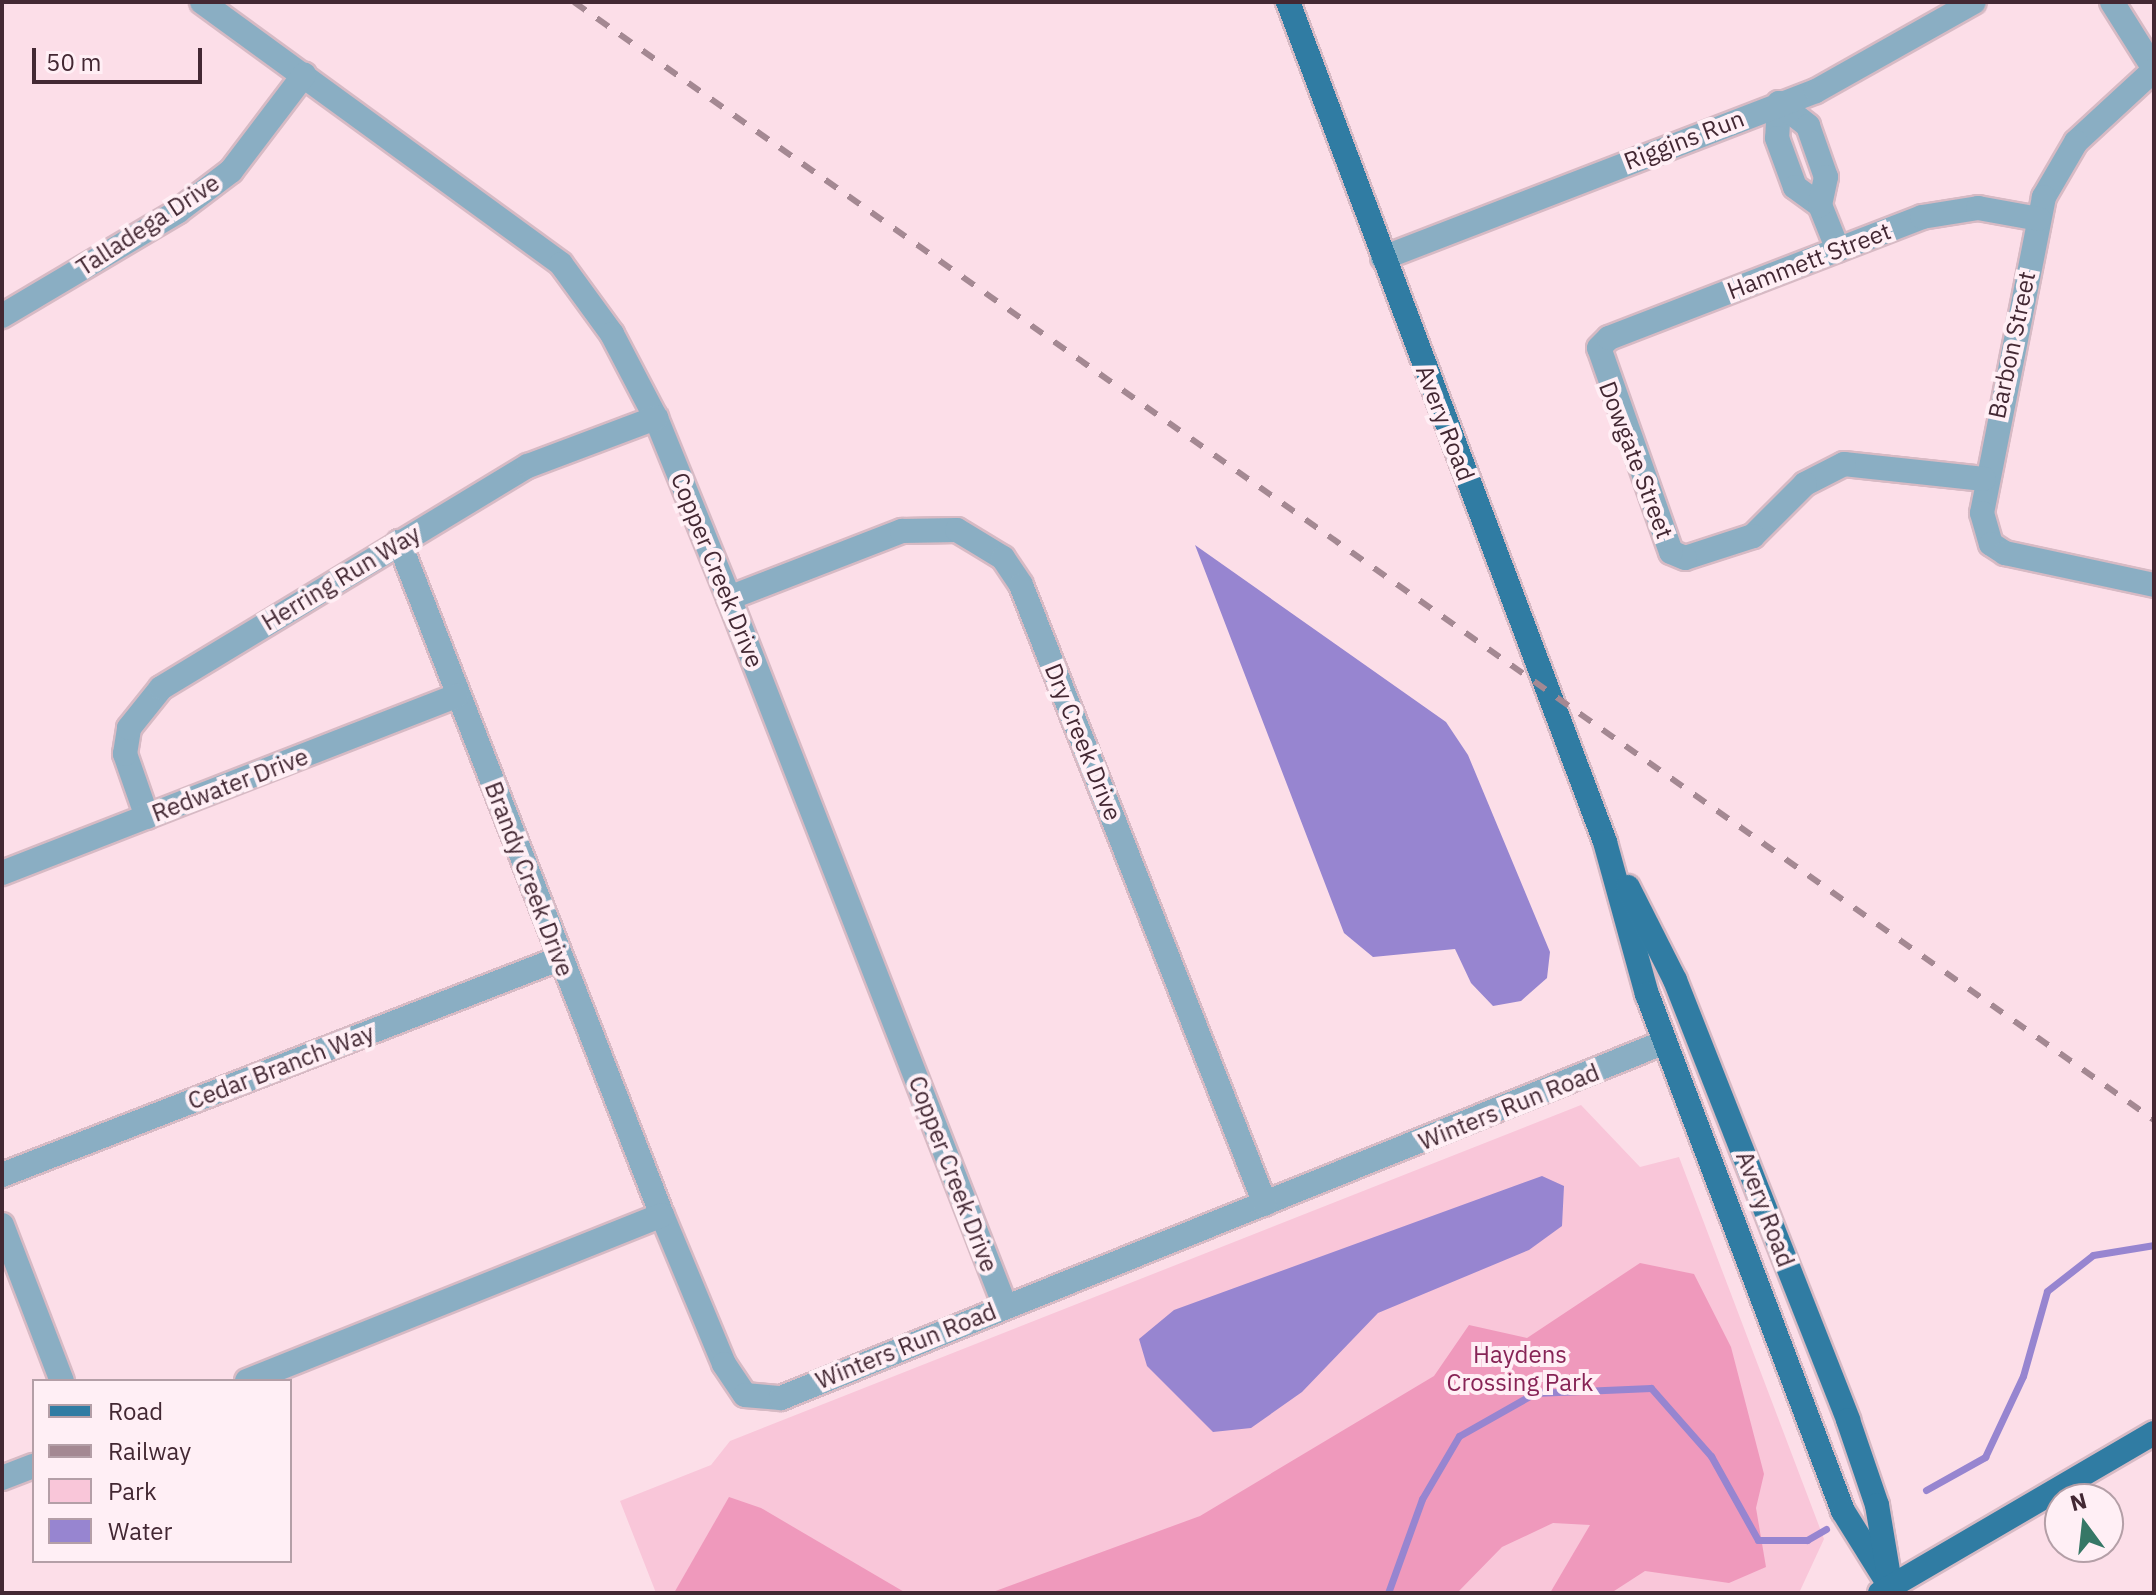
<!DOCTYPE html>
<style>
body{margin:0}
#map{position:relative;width:2156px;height:1595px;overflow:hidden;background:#fcdee8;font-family:"IBM Plex Sans",sans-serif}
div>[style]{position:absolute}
.green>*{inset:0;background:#f9c6d9}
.forest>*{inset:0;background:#ef99bc}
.water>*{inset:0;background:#9785d0}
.stream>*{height:7px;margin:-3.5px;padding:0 3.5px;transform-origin:3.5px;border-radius:3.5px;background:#9785d0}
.roads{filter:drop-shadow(2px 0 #d7bac4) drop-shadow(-2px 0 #d7bac4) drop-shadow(0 2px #d7bac4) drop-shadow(0 -2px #d7bac4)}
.minor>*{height:24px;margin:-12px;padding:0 12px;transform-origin:12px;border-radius:12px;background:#8aaec3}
.major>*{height:24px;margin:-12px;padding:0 12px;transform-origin:12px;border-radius:12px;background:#307ca3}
.rail>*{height:6px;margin-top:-3px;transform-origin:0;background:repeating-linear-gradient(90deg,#a48892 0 14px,transparent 0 28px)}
span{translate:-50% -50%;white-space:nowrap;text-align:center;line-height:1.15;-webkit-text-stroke:8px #ffeff5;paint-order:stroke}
.street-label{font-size:24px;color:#432833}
.park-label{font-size:24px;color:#872456}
.frame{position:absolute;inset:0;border:4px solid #432833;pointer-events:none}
.legend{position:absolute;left:32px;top:1379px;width:260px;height:184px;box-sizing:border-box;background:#ffeff5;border:2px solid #b49fa7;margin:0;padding:10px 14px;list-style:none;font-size:24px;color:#432833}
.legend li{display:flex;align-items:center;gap:16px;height:40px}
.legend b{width:40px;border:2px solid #b49fa7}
.north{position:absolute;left:2044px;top:1483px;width:80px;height:80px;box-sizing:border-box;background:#ffeff5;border:2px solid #b49fa7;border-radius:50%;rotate:345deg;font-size:22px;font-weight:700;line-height:32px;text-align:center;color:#432833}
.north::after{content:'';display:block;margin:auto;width:28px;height:36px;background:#367766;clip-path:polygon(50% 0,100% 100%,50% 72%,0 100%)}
.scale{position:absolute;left:32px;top:48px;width:170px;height:36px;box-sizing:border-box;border:4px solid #432833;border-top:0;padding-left:10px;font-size:24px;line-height:28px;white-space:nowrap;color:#432833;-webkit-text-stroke:6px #ffeff5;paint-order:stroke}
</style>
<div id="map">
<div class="green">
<i style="clip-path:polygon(1581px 1105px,1640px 1167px,1679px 1157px,1824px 1539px,1799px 1593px,656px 1593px,620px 1501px,711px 1465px,730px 1441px)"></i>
</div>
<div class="forest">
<i style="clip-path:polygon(1640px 1263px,1694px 1274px,1731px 1347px,1764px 1474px,1756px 1508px,1766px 1567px,1729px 1583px,1645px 1571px,1611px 1593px,1550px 1593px,1590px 1525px,1553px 1523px,1502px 1547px,1457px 1593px,990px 1593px,1200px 1516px,1434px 1376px,1469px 1325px,1527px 1338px)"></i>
<i style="clip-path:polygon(729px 1497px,761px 1508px,906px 1593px,674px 1593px)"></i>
</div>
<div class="water">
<i style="clip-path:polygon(1195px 545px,1446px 722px,1468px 755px,1550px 952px,1547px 978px,1521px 1001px,1493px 1006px,1471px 983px,1455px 949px,1373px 957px,1344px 933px)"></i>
<i style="clip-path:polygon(1542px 1176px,1564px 1186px,1562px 1226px,1529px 1250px,1378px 1313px,1302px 1392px,1251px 1428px,1213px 1432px,1147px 1366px,1139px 1339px,1174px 1310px)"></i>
</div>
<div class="stream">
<i style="left:1926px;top:1490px;width:68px;rotate:-29.2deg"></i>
<i style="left:1985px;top:1457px;width:89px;rotate:-64.9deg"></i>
<i style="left:2023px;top:1376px;width:88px;rotate:-74.2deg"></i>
<i style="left:2047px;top:1291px;width:58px;rotate:-38deg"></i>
<i style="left:2093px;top:1255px;width:62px;rotate:-9.3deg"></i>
<i style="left:1388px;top:1593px;width:100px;rotate:-70.1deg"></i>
<i style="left:1422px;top:1499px;width:73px;rotate:-59.6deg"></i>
<i style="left:1459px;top:1436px;width:87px;rotate:-29.5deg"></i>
<i style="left:1535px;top:1393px;width:116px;rotate:-2.5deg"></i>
<i style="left:1651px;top:1388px;width:91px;rotate:48.6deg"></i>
<i style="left:1711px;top:1456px;width:96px;rotate:60.8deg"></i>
<i style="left:1758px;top:1540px;width:49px"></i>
<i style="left:1807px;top:1540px;width:22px;rotate:-30deg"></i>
</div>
<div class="roads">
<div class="minor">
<i style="left:202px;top:2px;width:444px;rotate:36.1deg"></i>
<i style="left:561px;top:264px;width:87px;rotate:53.9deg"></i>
<i style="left:612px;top:334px;width:95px;rotate:62.4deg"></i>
<i style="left:656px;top:418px;width:194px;rotate:67.9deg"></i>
<i style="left:729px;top:598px;width:760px;rotate:68.7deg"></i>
<i style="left:2112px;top:2px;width:79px;rotate:57.9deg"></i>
<i style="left:2154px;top:70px;width:106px;rotate:137.3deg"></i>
<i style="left:2076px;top:142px;width:64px;rotate:120.2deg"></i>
<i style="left:2044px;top:197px;width:322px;rotate:101.1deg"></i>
<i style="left:1982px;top:513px;width:32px;rotate:74deg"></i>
<i style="left:1991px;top:544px;width:17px;rotate:33deg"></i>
<i style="left:2005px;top:553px;width:152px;rotate:12.1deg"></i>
<i style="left:1779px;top:103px;width:35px;rotate:93deg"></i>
<i style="left:1777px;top:138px;width:52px;rotate:69.8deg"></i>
<i style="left:1795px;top:187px;width:31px;rotate:36deg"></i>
<i style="left:1820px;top:205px;width:48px;rotate:68.2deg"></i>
<i style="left:1779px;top:103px;width:37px;rotate:38deg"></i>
<i style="left:1808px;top:126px;width:54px;rotate:70.6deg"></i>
<i style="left:1826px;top:177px;width:29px;rotate:102deg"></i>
<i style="left:1383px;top:258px;width:464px;rotate:-21.1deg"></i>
<i style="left:1816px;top:91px;width:181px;rotate:-29.4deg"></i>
<i style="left:2px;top:316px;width:204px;rotate:-30.7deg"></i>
<i style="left:177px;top:212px;width:68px;rotate:-37.2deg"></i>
<i style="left:231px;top:171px;width:121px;rotate:-52.8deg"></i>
<i style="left:1984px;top:479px;width:141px;rotate:-173.9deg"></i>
<i style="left:1844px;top:464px;width:44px;rotate:152.9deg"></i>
<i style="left:1805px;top:484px;width:74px;rotate:135deg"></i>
<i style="left:1753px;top:536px;width:71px;rotate:162.1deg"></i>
<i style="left:1685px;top:558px;width:15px;rotate:-157deg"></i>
<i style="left:1671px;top:552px;width:216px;rotate:-109.4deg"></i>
<i style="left:1599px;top:348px;width:14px;rotate:-45deg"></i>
<i style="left:1609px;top:338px;width:336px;rotate:-21.1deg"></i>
<i style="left:1922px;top:217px;width:57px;rotate:-9.1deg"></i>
<i style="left:1978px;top:208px;width:62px;rotate:10.2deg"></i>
<i style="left:399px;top:542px;width:723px;rotate:68.66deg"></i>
<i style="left:662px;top:1215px;width:161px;rotate:67.4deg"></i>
<i style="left:724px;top:1364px;width:37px;rotate:56deg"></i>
<i style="left:745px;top:1395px;width:36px;rotate:5deg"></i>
<i style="left:781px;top:1398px;width:953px;rotate:-21.94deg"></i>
<i style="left:729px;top:598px;width:186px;rotate:-21.2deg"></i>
<i style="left:902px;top:531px;width:55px;rotate:-1deg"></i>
<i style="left:957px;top:530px;width:54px;rotate:31.3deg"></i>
<i style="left:1003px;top:558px;width:32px;rotate:56deg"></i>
<i style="left:1021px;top:585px;width:665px;rotate:68.49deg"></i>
<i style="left:147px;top:817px;width:67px;rotate:-109.2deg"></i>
<i style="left:125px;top:754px;width:26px;rotate:-81deg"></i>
<i style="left:129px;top:728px;width:51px;rotate:-51.3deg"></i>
<i style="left:161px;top:688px;width:429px;rotate:-31.2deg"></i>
<i style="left:528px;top:466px;width:137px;rotate:-20.6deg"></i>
<i style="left:2px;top:873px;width:488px;rotate:-21.3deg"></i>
<i style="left:2px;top:1175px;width:600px;rotate:-21.22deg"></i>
<i style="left:2px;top:1225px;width:167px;rotate:69deg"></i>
<i style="left:247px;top:1381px;width:447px;rotate:-21.8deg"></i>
<i style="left:2px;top:1478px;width:34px;rotate:-21deg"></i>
</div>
<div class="major">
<i style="left:1288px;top:2px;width:898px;rotate:69.32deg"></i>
<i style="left:1605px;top:842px;width:158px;rotate:74.6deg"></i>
<i style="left:1647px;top:994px;width:553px;rotate:69.24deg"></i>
<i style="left:1843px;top:1511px;width:91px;rotate:58.1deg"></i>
<i style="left:1628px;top:887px;width:104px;rotate:63.2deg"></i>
<i style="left:1675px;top:980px;width:473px;rotate:68.5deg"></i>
<i style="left:1848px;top:1420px;width:90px;rotate:71.2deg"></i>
<i style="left:1877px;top:1505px;width:73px;rotate:80.5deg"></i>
<i style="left:1880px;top:1593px;width:317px;rotate:-30.3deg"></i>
</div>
</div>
<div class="rail">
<i style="left:574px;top:2px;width:1936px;rotate:35.28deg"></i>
</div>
<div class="street-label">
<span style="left:1684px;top:140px;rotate:-21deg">Riggins Run</span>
<span style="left:148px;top:225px;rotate:-33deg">Talladega Drive</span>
<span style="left:1809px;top:261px;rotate:-21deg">Hammett Street</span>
<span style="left:2012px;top:345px;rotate:-78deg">Barbon Street</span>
<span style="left:1445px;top:423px;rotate:69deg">Avery Road</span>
<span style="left:1636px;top:460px;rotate:69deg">Dowgate Street</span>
<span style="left:717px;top:570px;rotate:68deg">Copper Creek Drive</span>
<span style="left:341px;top:578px;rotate:-31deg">Herring Run Way</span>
<span style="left:1083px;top:742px;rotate:68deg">Dry Creek Drive</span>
<span style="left:230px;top:785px;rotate:-21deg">Redwater Drive</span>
<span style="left:529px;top:879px;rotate:69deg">Brandy Creek Drive</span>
<span style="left:281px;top:1067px;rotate:-21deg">Cedar Branch Way</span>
<span style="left:1509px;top:1107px;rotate:-22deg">Winters Run Road</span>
<span style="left:953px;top:1174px;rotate:69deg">Copper Creek Drive</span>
<span style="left:1765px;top:1209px;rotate:69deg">Avery Road</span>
<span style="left:906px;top:1346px;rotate:-22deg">Winters Run Road</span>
</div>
<div class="park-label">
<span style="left:1520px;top:1369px">Haydens<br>Crossing Park</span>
</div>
<div class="frame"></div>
<ul class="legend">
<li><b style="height:10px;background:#307ca3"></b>Road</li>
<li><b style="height:10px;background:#a48892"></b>Railway</li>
<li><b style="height:22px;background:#f9c6d9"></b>Park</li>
<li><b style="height:22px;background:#9785d0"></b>Water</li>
</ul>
<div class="north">N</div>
<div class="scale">50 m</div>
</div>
